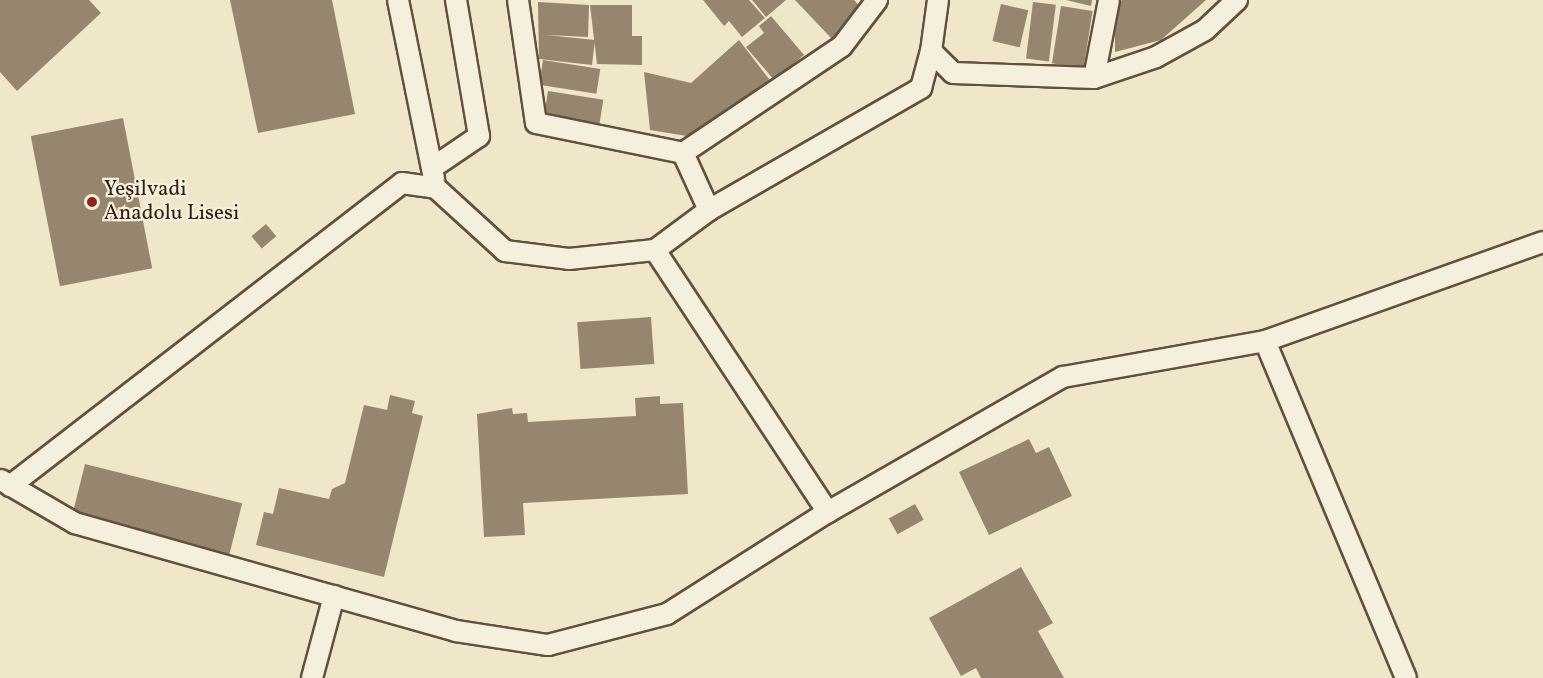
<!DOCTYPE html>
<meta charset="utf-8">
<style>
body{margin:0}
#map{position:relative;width:1543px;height:678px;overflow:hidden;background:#f0e7cb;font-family:Vollkorn,serif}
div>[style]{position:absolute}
.building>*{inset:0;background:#96866f;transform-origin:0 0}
.roads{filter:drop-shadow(2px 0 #63503c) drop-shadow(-2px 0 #63503c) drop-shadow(0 2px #63503c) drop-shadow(0 -2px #63503c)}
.street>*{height:20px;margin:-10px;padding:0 10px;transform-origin:10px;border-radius:10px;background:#f5efdd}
.dots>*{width:16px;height:16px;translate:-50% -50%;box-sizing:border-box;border:3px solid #f5efdd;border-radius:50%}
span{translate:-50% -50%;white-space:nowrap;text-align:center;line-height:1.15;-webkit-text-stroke:4.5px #f5efdd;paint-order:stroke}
.poi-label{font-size:21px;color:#341d0c}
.left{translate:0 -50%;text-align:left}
</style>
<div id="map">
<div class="building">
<i style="clip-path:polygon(0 0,89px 0,101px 13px,17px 91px,0 72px)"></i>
<i style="clip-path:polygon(230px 0,332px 0,355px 114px,258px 133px)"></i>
<i style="clip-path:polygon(703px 0,749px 0,765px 18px,742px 37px,729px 21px,724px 26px)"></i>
<i style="clip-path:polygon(752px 0,786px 0,766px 17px)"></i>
<i style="clip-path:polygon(795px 0,854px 0,864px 11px,833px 40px)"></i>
<i style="clip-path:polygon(1066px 0,1092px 0,1091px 6px)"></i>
<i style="clip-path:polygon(1122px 0,1206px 0,1161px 40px,1115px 52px,1115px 6px)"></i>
<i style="clip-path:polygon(538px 2px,589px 5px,588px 37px,546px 35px,595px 40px,592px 65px,539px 59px)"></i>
<i style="left:1033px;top:2px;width:23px;height:57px;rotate:7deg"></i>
<i style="left:1001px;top:4px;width:28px;height:38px;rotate:13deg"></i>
<i style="clip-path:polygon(590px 5px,632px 5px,632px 36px,642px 36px,642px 65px,597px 64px)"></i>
<i style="left:1061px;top:6px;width:32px;height:58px;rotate:9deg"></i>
<i style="clip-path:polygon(771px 16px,804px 55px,774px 80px,746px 47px,764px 33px,759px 26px)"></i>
<i style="clip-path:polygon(739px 40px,772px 83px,699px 138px,650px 130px,644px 72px,691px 83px)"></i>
<i style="left:543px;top:60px;width:58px;height:25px;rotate:9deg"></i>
<i style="left:548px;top:91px;width:56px;height:26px;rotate:9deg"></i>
<i style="left:123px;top:118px;width:153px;height:94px;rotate:79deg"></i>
<i style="left:266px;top:224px;width:16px;height:19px;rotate:50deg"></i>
<i style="left:651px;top:317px;width:47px;height:74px;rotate:86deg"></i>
<i style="clip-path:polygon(390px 395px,415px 401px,412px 413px,423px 416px,384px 577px,256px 545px,264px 512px,273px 514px,279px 488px,329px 499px,332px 489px,345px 483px,364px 405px,387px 410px)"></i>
<i style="clip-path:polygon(660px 396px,660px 404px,683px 403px,688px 494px,523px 503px,525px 535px,484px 537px,477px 414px,512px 408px,513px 414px,527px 413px,528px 422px,636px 416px,635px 398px)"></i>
<i style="clip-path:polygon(1029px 439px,1036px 453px,1049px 447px,1072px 496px,989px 535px,959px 472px)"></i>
<i style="left:85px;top:464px;width:162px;height:58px;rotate:14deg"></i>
<i style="left:915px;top:504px;width:18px;height:30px;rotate:61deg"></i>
<i style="clip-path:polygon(1021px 567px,1053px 623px,1038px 631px,1064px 678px,981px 678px,976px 668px,961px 676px,929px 618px)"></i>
</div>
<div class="roads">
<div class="street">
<i style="left:398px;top:0;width:183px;rotate:78.6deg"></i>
<i style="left:518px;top:0;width:124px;rotate:81.7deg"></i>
<i style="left:536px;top:123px;width:150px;rotate:11.5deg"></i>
<i style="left:683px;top:153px;width:192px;rotate:-33.9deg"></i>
<i style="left:842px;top:46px;width:58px;rotate:-52.7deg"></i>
<i style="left:938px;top:0;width:51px;rotate:97.8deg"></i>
<i style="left:931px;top:51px;width:31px;rotate:45deg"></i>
<i style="left:953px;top:73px;width:141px;rotate:2deg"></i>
<i style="left:1094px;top:78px;width:65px;rotate:-18.7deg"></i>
<i style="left:1156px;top:57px;width:56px;rotate:-28.9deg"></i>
<i style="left:1205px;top:30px;width:44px;rotate:-43.2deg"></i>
<i style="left:1094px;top:78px;width:79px;rotate:-79.1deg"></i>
<i style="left:683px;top:153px;width:63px;rotate:65.5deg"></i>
<i style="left:432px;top:168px;width:57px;rotate:-34.2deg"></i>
<i style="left:479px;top:136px;width:138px;rotate:-99.6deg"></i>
<i style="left:655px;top:250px;width:67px;rotate:-36.5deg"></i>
<i style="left:709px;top:210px;width:245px;rotate:-29.9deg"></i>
<i style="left:921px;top:88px;width:38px;rotate:-75deg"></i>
<i style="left:1px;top:480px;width:86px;rotate:30.2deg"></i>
<i style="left:75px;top:523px;width:396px;rotate:15.8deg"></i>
<i style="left:456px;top:631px;width:93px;rotate:8.7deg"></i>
<i style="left:548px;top:645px;width:123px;rotate:-14.6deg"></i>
<i style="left:667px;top:614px;width:191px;rotate:-32.4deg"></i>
<i style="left:10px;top:486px;width:495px;rotate:-37.7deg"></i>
<i style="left:402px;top:183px;width:34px;rotate:8deg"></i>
<i style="left:436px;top:188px;width:93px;rotate:42.4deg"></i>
<i style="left:505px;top:251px;width:64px;rotate:7.1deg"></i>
<i style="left:569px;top:259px;width:86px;rotate:-6deg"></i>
<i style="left:655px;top:250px;width:314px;rotate:56.6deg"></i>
<i style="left:828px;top:512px;width:271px;rotate:-29.9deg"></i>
<i style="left:1063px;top:377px;width:205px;rotate:-10.1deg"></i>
<i style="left:312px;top:678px;width:85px;rotate:-75deg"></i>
<i style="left:1406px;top:678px;width:365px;rotate:-112.7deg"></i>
<i style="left:1265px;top:341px;width:295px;rotate:-19.6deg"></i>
</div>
</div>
<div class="dots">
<i style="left:92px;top:202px;background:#8f2418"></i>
</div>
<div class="poi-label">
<span class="left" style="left:104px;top:202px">Yeşilvadi<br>Anadolu Lisesi</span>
</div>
</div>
